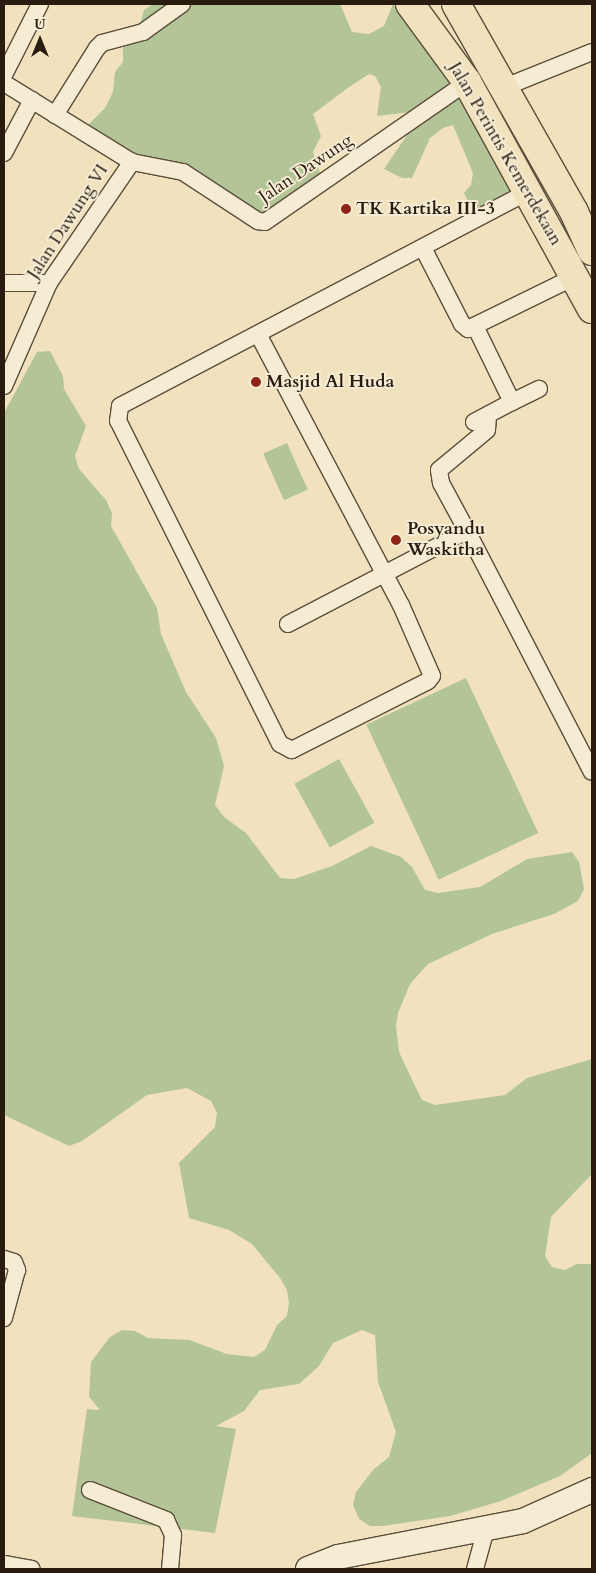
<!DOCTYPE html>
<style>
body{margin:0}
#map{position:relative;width:596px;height:1573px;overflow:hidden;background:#f1e2bd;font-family:Cardo,serif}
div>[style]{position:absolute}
.green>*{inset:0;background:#b3c496;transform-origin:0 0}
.roads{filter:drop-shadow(1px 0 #5b4d3b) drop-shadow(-1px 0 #5b4d3b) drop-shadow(0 1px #5b4d3b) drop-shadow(0 -1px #5b4d3b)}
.minor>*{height:16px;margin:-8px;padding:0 8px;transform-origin:8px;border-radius:8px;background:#f6ecd4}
.secondary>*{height:24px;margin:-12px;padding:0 12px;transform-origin:12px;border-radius:12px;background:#f6ecd4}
.trunk>*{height:28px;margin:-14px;padding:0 14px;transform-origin:14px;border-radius:14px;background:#f1e2bd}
.dots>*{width:14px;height:14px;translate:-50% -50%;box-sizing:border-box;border:2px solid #f6ecd4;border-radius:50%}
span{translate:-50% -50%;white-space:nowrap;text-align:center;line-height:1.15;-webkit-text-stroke:4px #f6ecd4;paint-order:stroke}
.street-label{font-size:18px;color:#291b10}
.poi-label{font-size:18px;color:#291b10;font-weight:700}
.left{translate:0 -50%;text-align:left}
.frame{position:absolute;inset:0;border:5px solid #291b10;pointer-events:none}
.north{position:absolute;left:15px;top:15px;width:50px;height:50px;-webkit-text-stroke:4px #f6ecd4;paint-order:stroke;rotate:0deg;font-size:14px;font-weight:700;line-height:20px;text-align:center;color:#291b10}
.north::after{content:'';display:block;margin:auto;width:18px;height:22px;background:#291b10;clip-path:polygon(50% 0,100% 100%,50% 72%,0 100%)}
</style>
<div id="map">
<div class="green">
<i style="clip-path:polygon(153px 4px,340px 4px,352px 32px,369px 34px,384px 26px,393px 4px,450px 84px,411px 112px,377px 116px,381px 87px,375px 76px,369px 74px,349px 87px,313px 114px,321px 136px,313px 152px,321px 176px,259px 216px,134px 158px,87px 126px,105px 108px,113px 92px,115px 72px,123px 62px,123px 48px,139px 28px,144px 10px)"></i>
<i style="clip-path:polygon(464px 92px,521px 188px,491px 204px,477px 207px,468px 202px,464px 193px,471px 185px,473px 173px,453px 125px,443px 128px,430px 138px,412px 178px,402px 178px,384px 169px,409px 132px)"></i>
<i style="clip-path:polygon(50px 351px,63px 376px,64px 389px,86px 426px,75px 456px,79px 469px,106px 500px,112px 513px,111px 526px,157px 608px,161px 634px,186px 692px,216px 738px,224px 766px,215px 805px,224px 817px,246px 833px,280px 878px,294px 879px,332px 866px,371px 846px,401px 857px,412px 867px,425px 890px,438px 893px,480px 887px,527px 859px,572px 852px,579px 862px,584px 889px,578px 901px,554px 914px,492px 934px,428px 964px,410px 984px,398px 1013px,396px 1026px,399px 1052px,416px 1088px,422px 1100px,435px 1105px,505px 1095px,527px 1078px,592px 1059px,592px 1174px,551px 1217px,545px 1256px,552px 1267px,565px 1270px,577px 1264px,592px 1264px,592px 1453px,560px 1476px,501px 1501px,450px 1516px,383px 1526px,370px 1526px,359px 1519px,353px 1505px,356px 1492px,373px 1470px,389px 1457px,396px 1432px,378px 1382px,375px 1335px,362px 1330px,333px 1343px,319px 1366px,299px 1384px,260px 1390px,244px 1411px,216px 1426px,236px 1429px,215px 1533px,72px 1516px,87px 1409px,100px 1410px,89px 1397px,91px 1362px,110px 1337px,122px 1330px,135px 1331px,148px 1338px,189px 1340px,227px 1354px,254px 1357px,265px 1350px,277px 1325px,287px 1316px,289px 1303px,287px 1290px,280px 1278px,252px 1244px,229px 1230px,189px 1218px,179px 1163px,215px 1127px,217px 1113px,211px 1101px,187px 1088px,147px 1095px,82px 1141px,69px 1146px,4px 1115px,4px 413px,37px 352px)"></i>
<i style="left:287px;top:443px;width:51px;height:26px;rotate:66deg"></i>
<i style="left:466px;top:678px;width:171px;height:110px;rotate:65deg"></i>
<i style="left:339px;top:759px;width:73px;height:51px;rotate:61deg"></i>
</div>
<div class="roads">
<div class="minor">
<i style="left:4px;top:75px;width:80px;rotate:-63.1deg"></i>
<i style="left:4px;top:83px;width:150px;rotate:31.7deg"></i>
<i style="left:132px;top:162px;width:52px;rotate:11.1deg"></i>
<i style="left:183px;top:172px;width:90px;rotate:33.2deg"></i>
<i style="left:258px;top:221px;width:7px;rotate:8deg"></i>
<i style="left:265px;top:222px;width:246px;rotate:-34.7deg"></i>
<i style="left:505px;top:87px;width:94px;rotate:-21.9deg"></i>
<i style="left:55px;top:115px;width:79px;rotate:-57.9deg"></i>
<i style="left:97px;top:48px;width:7px;rotate:-45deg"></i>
<i style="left:102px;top:43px;width:42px;rotate:-15deg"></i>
<i style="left:143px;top:32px;width:48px;rotate:-35.7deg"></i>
<i style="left:4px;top:153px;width:60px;rotate:-62.2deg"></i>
<i style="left:423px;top:248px;width:85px;rotate:62.8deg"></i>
<i style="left:462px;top:324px;width:8px;rotate:40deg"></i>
<i style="left:468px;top:329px;width:120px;rotate:-26.1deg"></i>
<i style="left:4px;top:283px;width:45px"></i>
<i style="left:258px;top:334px;width:306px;rotate:62.2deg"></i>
<i style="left:401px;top:605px;width:77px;rotate:66.4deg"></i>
<i style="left:432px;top:676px;width:6px;rotate:129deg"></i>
<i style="left:428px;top:681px;width:153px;rotate:153.1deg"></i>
<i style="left:292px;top:750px;width:13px;rotate:-153deg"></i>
<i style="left:280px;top:744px;width:361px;rotate:-116.6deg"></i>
<i style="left:118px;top:421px;width:15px;rotate:-82deg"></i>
<i style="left:120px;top:406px;width:463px;rotate:-27.7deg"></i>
<i style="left:4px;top:386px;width:112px;rotate:-66.4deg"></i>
<i style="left:49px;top:283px;width:147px;rotate:-55.6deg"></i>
<i style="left:512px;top:402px;width:30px;rotate:-26deg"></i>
<i style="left:474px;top:422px;width:43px;rotate:-27.8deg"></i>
<i style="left:512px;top:402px;width:85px;rotate:-116deg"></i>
<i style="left:467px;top:531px;width:271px;rotate:62.6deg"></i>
<i style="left:288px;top:624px;width:202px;rotate:-27.5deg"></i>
<i style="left:467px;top:531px;width:55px;rotate:-118.4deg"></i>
<i style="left:441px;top:483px;width:13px;rotate:-99deg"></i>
<i style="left:439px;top:470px;width:62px;rotate:-39.8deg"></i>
<i style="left:487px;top:430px;width:15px;rotate:-86deg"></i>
<i style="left:4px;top:1259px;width:10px;rotate:17deg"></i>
<i style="left:14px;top:1262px;width:9px;rotate:69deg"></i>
<i style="left:17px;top:1270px;width:50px;rotate:105.2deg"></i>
<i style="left:90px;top:1490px;width:82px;rotate:21.5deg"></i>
<i style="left:166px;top:1520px;width:17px;rotate:65deg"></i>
<i style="left:173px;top:1535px;width:34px;rotate:95deg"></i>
<i style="left:4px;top:1564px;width:28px;rotate:10deg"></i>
<i style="left:475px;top:1569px;width:41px;rotate:-74.6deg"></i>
</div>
<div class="secondary">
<i style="left:308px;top:1569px;width:32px;rotate:-22deg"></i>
<i style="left:338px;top:1557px;width:188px;rotate:-11deg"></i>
<i style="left:523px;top:1521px;width:76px;rotate:-24.2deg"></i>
</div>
<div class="trunk">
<i style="left:410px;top:4px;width:97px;rotate:53.8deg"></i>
<i style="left:467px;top:82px;width:259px;rotate:61.2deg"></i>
<i style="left:456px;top:4px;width:239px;rotate:60.4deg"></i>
<i style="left:574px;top:212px;width:43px;rotate:65.2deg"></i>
</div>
</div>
<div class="dots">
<i style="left:346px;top:209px;background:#8f2418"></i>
<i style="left:256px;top:382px;background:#8f2418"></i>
<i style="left:396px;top:540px;background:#8f2418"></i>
</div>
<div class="street-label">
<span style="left:505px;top:154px;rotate:60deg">Jalan Perintis Kemerdekaan</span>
<span style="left:306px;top:169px;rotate:-34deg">Jalan Dawung</span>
<span style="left:68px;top:222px;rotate:-57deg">Jalan Dawung VI</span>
</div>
<div class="poi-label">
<span class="left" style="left:356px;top:209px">TK Kartika III-3</span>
<span class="left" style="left:266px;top:382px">Masjid Al Huda</span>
<span class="left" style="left:407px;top:540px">Posyandu<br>Waskitha</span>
</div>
<div class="frame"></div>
<div class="north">U</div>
</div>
